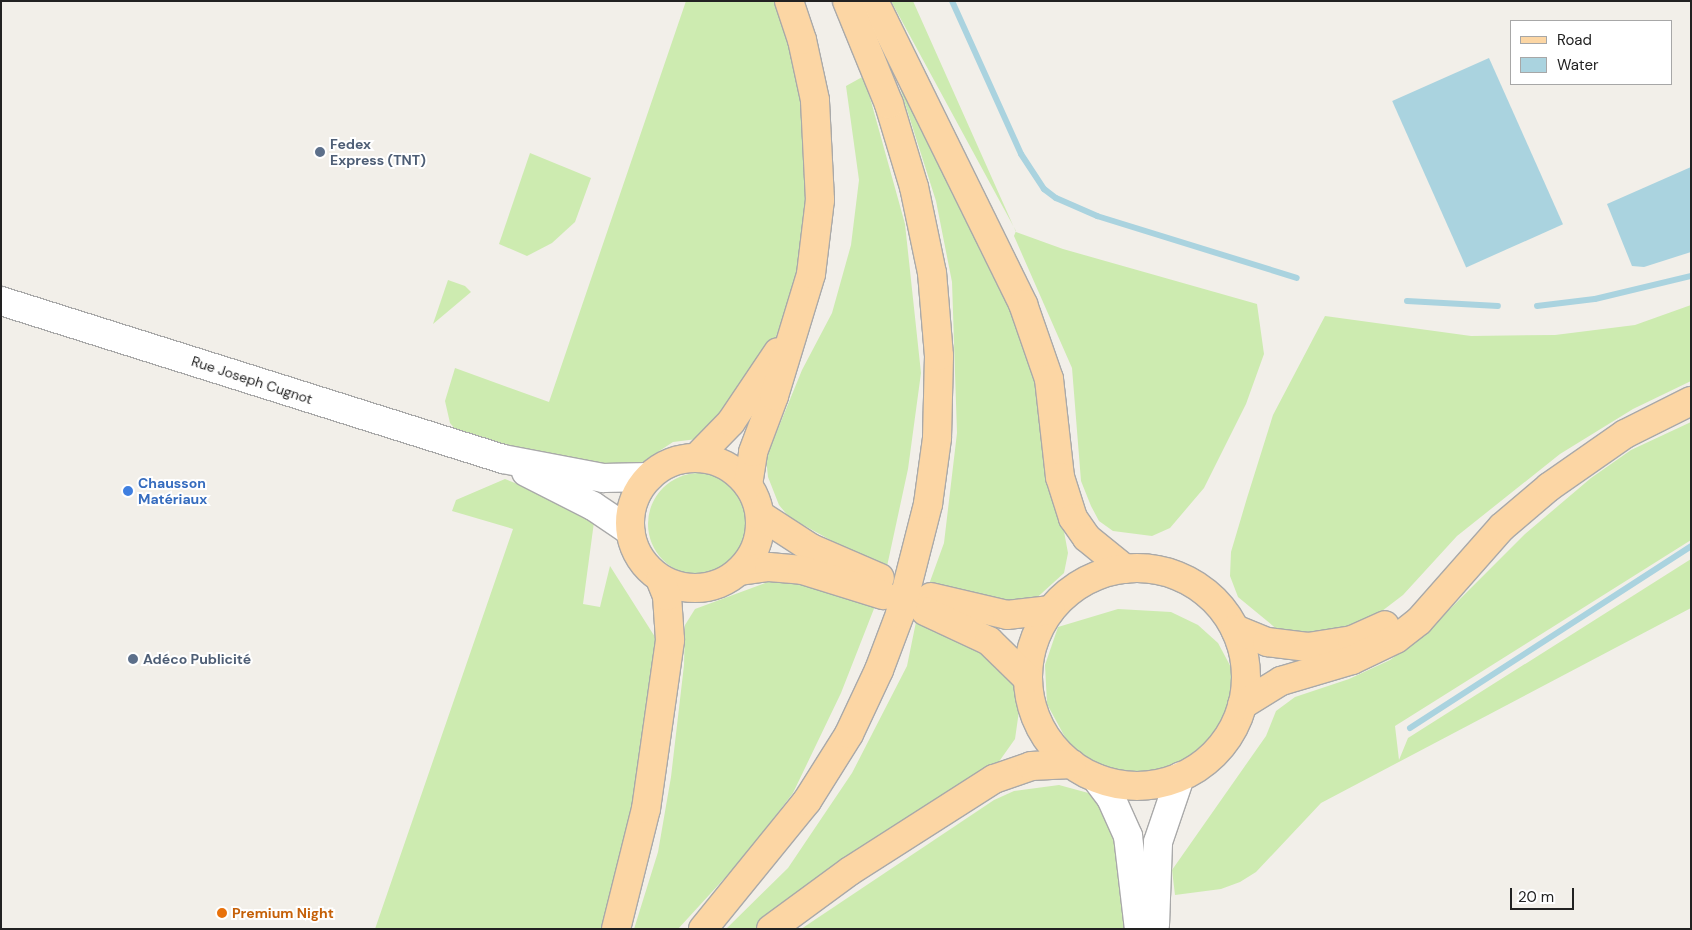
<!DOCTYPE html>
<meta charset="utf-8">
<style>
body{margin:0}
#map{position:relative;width:1692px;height:930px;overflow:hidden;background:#f2efe9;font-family:"DM Sans",sans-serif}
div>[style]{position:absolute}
.grass>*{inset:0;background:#cdebb0}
.round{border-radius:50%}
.water>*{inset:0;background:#aad3df;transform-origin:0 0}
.stream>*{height:6px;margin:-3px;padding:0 3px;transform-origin:3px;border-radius:3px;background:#aad3df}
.roads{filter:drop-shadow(1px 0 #a9a9a9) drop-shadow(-1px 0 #a9a9a9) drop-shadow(0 1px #a9a9a9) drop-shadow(0 -1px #a9a9a9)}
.minor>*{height:28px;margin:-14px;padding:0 14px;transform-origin:14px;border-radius:14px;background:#fff}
.major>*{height:28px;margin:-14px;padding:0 14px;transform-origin:14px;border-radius:14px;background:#fcd6a4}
.major>.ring{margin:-14px;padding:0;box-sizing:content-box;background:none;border:28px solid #fcd6a4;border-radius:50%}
.dots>*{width:14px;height:14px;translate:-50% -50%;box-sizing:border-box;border:2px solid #fff;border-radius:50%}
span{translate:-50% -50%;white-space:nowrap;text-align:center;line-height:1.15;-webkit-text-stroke:4px #fff;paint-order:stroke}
.service-label{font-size:14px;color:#4e5e75;font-weight:700}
.left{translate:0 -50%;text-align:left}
.street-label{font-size:14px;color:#222}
.shop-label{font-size:14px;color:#366cbe;font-weight:700}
.food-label{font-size:14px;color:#c56008;font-weight:700}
.frame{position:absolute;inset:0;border:2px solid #222;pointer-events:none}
.legend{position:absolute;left:1510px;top:20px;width:162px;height:65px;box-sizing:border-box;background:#fff;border:1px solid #a7a7a7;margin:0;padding:6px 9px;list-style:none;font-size:15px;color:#222}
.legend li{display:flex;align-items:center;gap:10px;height:25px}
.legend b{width:25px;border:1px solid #a7a7a7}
.scale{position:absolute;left:1510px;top:888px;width:64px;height:22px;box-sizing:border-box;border:2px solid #222;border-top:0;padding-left:6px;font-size:15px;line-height:18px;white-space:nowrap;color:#222;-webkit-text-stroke:4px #fff;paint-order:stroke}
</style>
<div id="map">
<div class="grass">
<i style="clip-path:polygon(686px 1px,778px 1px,792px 47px,809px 128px,811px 226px,794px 292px,770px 351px,744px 389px,697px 439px,673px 442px,638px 465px,598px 468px,461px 436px,450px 423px,445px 401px,455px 368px,549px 402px)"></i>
<i style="clip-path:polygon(891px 1px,913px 1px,1016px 232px,1063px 249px,1257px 304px,1264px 354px,1246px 404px,1204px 488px,1170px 528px,1152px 536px,1113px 531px,1099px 521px,1091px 506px,1081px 481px,1072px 368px,1014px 236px,1016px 231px)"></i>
<i style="clip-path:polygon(894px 69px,1030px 348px,1068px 553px,1064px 573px,1031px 603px,1005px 606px,928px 587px,944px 543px,957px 433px,952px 282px,936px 201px)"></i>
<i style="clip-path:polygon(864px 76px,905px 224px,921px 373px,908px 469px,886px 571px,789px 517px,779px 505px,768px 477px,766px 458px,802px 370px,832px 313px,851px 245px,859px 180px,846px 86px)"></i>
<i style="clip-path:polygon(530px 153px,591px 178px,575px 222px,552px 243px,527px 256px,499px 244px)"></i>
<i style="clip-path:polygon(448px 280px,465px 286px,471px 292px,433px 324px)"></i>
<i style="clip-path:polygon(1691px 305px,1691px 381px,1633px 409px,1560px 454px,1457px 536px,1403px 595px,1382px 611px,1351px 626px,1316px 634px,1278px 630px,1238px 597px,1230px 576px,1231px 552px,1247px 498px,1273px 415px,1325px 316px,1471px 336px,1555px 335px,1635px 325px)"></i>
<i style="clip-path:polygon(1691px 422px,1691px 540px,1395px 726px,1399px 760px,1408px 738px,1691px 559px,1691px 608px,1321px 803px,1256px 872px,1240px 882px,1221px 889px,1175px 895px,1172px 870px,1266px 736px,1276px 711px,1295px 697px,1349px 679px,1390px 660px,1425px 634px,1525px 534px,1591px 478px,1631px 450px)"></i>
<i class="round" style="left:648px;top:473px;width:102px;height:102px"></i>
<i style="clip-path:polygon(505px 479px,557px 500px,594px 522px,583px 604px,600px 607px,610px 566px,655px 637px,657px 664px,637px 821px,606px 929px,375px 929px,513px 529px,452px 511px,456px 500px)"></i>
<i style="clip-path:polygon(784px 576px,877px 601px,841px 693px,793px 793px,743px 858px,678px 929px,634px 929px,658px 852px,671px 777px,684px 665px,685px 625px,695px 609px)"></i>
<i style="clip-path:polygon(1118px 609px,1171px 612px,1198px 625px,1218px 643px,1233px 671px,1235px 692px,1226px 720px,1210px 743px,1188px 761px,1161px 771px,1133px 773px,1105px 767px,1080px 753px,1066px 739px,1047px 704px,1045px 665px,1058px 627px)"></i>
<i style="clip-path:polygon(917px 617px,1007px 665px,1020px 704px,1015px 739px,998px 763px,856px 855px,757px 929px,726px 929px,788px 868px,852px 773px,907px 666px)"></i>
<i style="clip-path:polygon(1059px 785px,1092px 794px,1108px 815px,1122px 860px,1128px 929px,801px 929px,994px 800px,1014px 791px)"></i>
</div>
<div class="water">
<i style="left:1489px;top:58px;width:182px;height:106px;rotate:66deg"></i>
<i style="clip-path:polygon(1691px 167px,1691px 252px,1644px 267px,1632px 266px,1607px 204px)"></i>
</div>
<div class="stream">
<i style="left:952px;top:1px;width:168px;rotate:65.7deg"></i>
<i style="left:1021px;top:154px;width:42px;rotate:56.7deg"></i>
<i style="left:1044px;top:189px;width:15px;rotate:37deg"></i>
<i style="left:1056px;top:198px;width:45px;rotate:23.7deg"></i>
<i style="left:1097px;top:216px;width:209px;rotate:17.2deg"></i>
<i style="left:1407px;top:301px;width:91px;rotate:3.1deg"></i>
<i style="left:1537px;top:306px;width:58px;rotate:-6.9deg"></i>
<i style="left:1595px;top:299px;width:99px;rotate:-13.5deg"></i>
<i style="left:1410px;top:728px;width:335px;rotate:-32.9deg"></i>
</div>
<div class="roads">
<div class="minor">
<i style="left:1px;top:301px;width:526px;rotate:17.47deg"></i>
<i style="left:503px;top:459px;width:102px;rotate:10.8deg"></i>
<i style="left:603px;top:478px;width:46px;rotate:-1.2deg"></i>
<i style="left:526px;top:472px;width:75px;rotate:26.9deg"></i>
<i style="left:593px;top:506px;width:45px;rotate:34deg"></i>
<i style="left:1096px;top:778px;width:25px;rotate:53deg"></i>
<i style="left:1111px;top:798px;width:42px;rotate:65.9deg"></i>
<i style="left:1128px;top:836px;width:94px;rotate:83.3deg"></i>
<i style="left:1155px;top:925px;width:83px;rotate:-87.9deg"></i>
<i style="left:1158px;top:842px;width:69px;rotate:-71.3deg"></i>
</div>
<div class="major">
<i style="left:874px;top:1px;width:338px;rotate:63.8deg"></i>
<i style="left:1023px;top:304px;width:79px;rotate:70.9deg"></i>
<i style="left:1049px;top:379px;width:99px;rotate:83.6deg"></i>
<i style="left:1060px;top:477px;width:43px;rotate:72.4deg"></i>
<i style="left:1073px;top:518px;width:24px;rotate:55deg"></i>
<i style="left:1087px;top:538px;width:49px;rotate:39.2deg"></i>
<i class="ring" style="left:630px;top:458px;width:102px;height:102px"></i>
<i style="left:696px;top:458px;width:50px;rotate:-45.8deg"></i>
<i style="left:731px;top:422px;width:84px;rotate:-56.1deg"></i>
<i style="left:748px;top:485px;width:33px;rotate:-81deg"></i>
<i style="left:753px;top:452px;width:60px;rotate:-69.4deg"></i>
<i style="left:774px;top:396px;width:127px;rotate:-73.1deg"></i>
<i style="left:811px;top:274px;width:75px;rotate:-83.1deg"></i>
<i style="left:820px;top:200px;width:100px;rotate:-92.9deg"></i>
<i style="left:815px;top:100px;width:61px;rotate:-102.2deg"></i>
<i style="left:802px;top:40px;width:41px;rotate:-108.4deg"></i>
<i style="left:760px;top:515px;width:61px;rotate:32.9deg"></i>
<i style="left:811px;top:548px;width:75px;rotate:23.5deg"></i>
<i class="ring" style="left:1028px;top:568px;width:190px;height:190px"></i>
<i style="left:740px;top:571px;width:29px;rotate:-8deg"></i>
<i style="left:769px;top:567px;width:33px;rotate:5deg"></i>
<i style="left:802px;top:570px;width:85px;rotate:17.2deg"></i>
<i style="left:931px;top:597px;width:78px;rotate:13.3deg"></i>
<i style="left:1007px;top:615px;width:44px;rotate:-6.5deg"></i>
<i style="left:925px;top:611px;width:71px;rotate:25.1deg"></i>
<i style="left:989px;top:641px;width:54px;rotate:44.3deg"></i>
<i style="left:1235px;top:629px;width:35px;rotate:22deg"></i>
<i style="left:1267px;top:642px;width:41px;rotate:7deg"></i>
<i style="left:1308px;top:647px;width:45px;rotate:-9deg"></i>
<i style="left:1352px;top:640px;width:36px;rotate:-24deg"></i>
<i style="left:1242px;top:705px;width:46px;rotate:-31.6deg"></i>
<i style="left:1281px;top:681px;width:74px;rotate:-16.5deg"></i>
<i style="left:1352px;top:660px;width:49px;rotate:-25.5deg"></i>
<i style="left:1396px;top:639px;width:29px;rotate:-38deg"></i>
<i style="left:1419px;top:621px;width:125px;rotate:-48.6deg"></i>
<i style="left:1502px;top:527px;width:62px;rotate:-40.4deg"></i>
<i style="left:1549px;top:487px;width:93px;rotate:-34.9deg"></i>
<i style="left:1625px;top:434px;width:74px;rotate:-26.6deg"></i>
<i style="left:616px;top:929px;width:124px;rotate:-76deg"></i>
<i style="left:646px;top:809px;width:171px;rotate:-81.9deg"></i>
<i style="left:670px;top:640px;width:44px;rotate:-93.9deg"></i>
<i style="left:667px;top:596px;width:18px;rotate:-112deg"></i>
<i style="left:703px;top:929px;width:165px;rotate:-50.9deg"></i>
<i style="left:807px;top:801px;width:79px;rotate:-57.9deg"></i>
<i style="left:849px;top:734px;width:71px;rotate:-64.9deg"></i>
<i style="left:879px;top:670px;width:60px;rotate:-69.4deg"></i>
<i style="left:900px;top:614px;width:114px;rotate:-75.7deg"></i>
<i style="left:928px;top:504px;width:67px;rotate:-82.2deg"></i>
<i style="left:937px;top:438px;width:82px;rotate:-88.6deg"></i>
<i style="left:939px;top:356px;width:83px;rotate:-94.8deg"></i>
<i style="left:932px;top:273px;width:88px;rotate:-101.8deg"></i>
<i style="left:914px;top:187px;width:87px;rotate:-106.8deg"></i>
<i style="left:889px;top:104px;width:111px;rotate:-112.2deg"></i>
<i style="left:771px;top:929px;width:98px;rotate:-36.3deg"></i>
<i style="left:850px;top:871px;width:171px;rotate:-32.6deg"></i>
<i style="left:994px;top:779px;width:39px;rotate:-19deg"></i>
<i style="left:1031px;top:766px;width:41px;rotate:-2.8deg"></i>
</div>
</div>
<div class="dots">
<i style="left:320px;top:152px;background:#5c6f8a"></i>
<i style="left:128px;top:491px;background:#3f7fe0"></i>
<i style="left:133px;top:659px;background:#5c6f8a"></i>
<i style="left:222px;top:913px;background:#e8710a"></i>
</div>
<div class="service-label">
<span class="left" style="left:330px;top:152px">Fedex<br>Express (TNT)</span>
<span class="left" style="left:143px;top:659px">Adéco Publicité</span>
</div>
<div class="street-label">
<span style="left:252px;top:380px;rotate:18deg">Rue Joseph Cugnot</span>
</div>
<div class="shop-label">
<span class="left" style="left:138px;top:491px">Chausson<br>Matériaux</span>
</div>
<div class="food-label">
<span class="left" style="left:232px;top:913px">Premium Night</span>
</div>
<div class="frame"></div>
<ul class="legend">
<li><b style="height:6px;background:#fcd6a4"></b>Road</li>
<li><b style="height:14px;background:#aad3df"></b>Water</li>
</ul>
<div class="scale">20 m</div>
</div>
